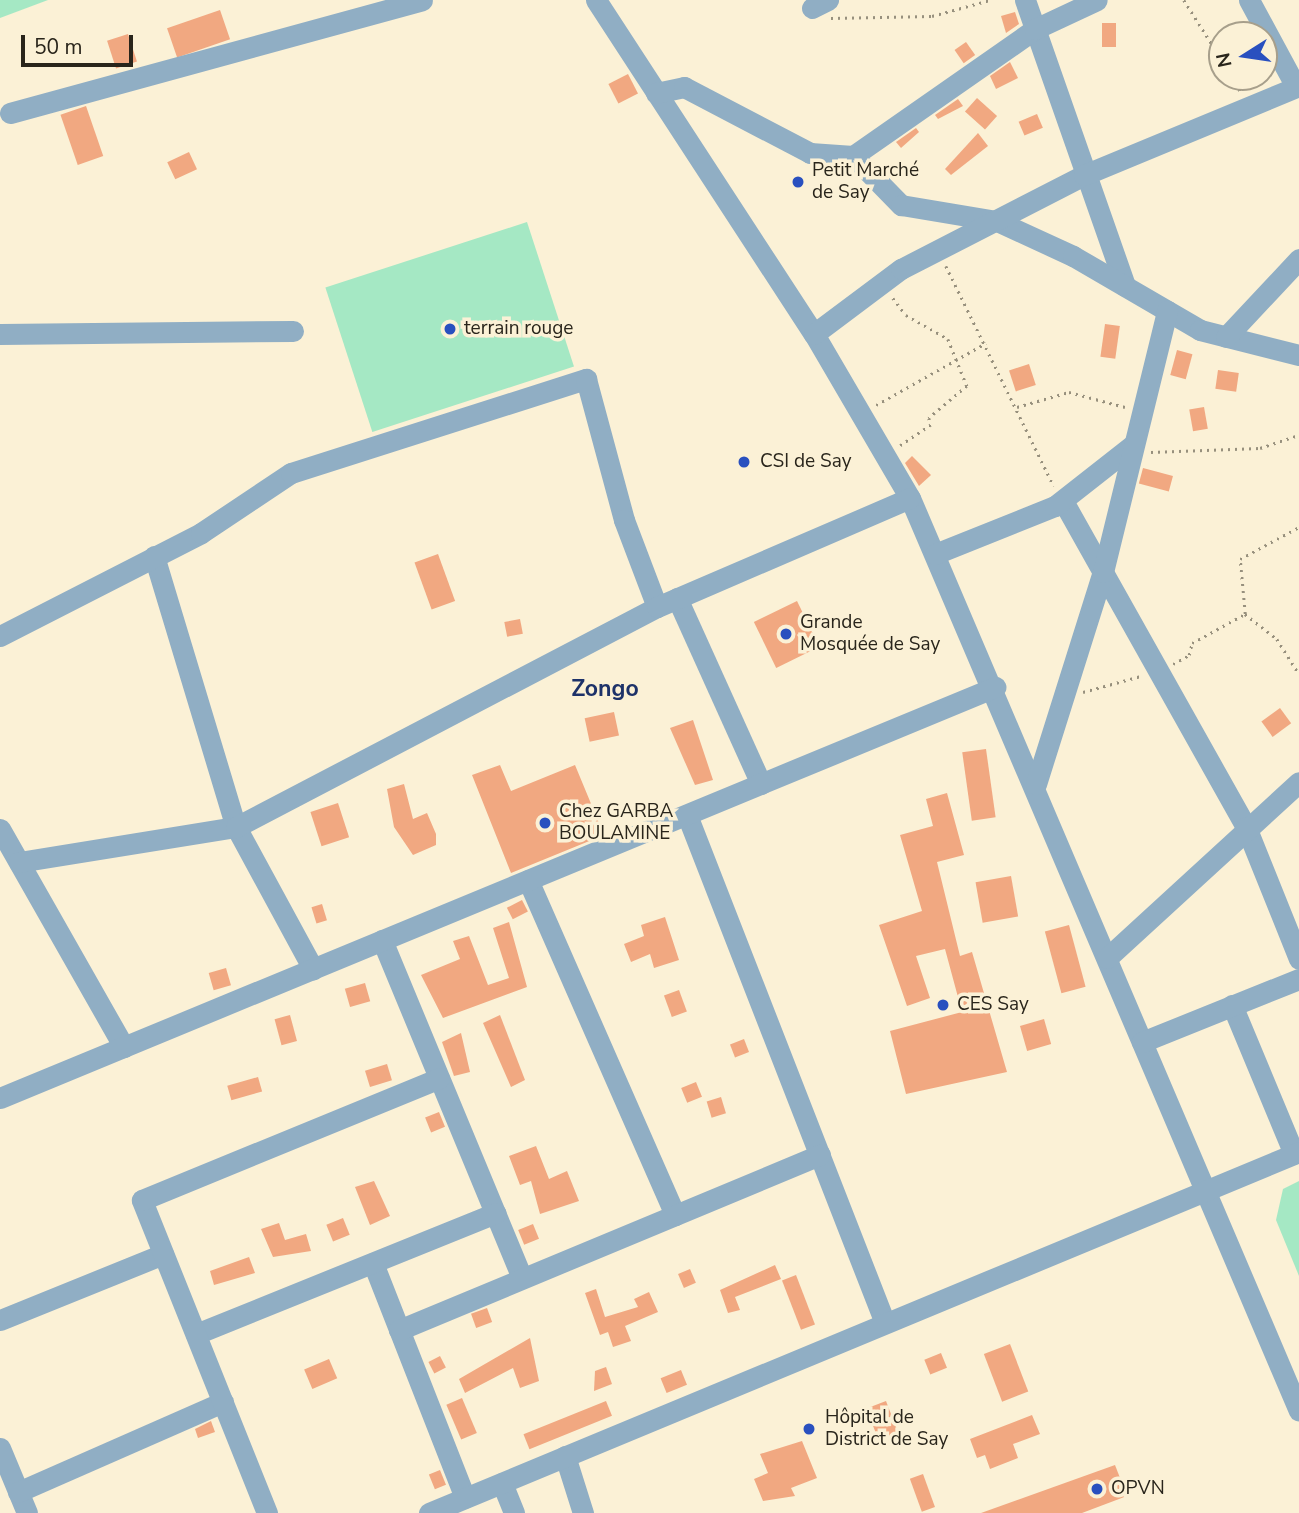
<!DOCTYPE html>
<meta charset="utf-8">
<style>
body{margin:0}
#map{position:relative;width:1299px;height:1513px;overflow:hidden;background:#fbf1d6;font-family:"Nunito Sans",sans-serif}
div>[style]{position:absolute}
.green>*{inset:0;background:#a5e8c4;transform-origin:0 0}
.building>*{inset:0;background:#f1a881;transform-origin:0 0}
.path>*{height:2.5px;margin-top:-1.25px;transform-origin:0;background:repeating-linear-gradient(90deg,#97907d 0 2px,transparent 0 7px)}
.minor>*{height:21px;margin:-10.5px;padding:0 10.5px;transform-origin:10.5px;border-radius:10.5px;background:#90aec4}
.dots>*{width:19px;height:19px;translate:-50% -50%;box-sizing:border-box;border:4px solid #fbf1d6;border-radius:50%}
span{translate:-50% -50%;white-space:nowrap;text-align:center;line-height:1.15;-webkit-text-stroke:7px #fbf1d6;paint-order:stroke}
.poi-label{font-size:19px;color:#29251b}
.left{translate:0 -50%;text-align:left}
.quarter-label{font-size:23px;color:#1d3269;font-weight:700}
.north{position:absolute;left:1208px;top:21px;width:70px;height:70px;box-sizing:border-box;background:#fbf1d6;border:2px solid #a79f8b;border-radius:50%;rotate:258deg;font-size:19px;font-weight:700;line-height:28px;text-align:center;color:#29251b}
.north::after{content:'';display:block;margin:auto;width:24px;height:32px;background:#2950bf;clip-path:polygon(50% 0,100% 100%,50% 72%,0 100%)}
.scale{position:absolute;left:21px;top:35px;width:112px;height:32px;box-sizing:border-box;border:4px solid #29251b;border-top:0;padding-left:9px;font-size:21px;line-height:24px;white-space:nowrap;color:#29251b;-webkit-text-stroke:5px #fbf1d6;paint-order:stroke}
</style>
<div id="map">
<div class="green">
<i style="clip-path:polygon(0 0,48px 0,0 18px)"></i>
<i style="left:527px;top:222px;width:152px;height:212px;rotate:72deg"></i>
<i style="clip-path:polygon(1299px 1181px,1299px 1276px,1276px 1220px,1283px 1189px)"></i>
</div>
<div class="building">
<i style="left:220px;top:10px;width:31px;height:56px;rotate:71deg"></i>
<i style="clip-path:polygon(1015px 12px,1019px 24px,1006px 33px,1001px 16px)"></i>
<i style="left:1102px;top:23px;width:14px;height:24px"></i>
<i style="left:128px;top:34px;width:29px;height:22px;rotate:72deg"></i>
<i style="left:966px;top:42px;width:16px;height:14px;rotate:55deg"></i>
<i style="clip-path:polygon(1010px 62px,1018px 78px,996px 89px,990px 76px)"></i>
<i style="left:628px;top:74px;width:22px;height:22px;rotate:63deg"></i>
<i style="left:977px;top:98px;width:27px;height:18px;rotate:42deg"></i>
<i style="clip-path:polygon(958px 99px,963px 106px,938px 119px,935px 115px)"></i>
<i style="left:86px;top:106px;width:53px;height:27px;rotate:71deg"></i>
<i style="left:1037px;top:114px;width:15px;height:20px;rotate:67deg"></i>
<i style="clip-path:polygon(916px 128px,919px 132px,901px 148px,896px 142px)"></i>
<i style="clip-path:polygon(978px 133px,988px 146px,951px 175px,945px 169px)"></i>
<i style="left:189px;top:152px;width:19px;height:24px;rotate:65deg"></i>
<i style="left:1105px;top:324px;width:15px;height:33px;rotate:8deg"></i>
<i style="left:1177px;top:350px;width:16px;height:26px;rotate:15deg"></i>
<i style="left:1029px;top:364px;width:22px;height:21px;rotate:72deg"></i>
<i style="left:1218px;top:370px;width:21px;height:19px;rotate:8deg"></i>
<i style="left:1204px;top:407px;width:22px;height:15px;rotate:80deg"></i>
<i style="clip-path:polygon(912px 456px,931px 475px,919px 486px,905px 463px)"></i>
<i style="left:1143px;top:468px;width:31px;height:16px;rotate:15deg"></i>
<i style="left:438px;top:554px;width:50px;height:25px;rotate:70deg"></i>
<i style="left:797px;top:601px;width:51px;height:48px;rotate:64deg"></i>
<i style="left:520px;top:619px;width:15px;height:16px;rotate:79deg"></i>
<i style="left:1280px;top:708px;width:19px;height:23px;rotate:54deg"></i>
<i style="left:614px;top:712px;width:24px;height:30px;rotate:78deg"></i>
<i style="clip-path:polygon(693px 720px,713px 780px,695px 785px,670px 728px)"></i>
<i style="left:986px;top:749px;width:69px;height:24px;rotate:82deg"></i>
<i style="clip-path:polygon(500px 765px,511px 791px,575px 765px,604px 835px,511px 873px,472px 775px)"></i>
<i style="clip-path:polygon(404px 784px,413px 819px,427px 813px,436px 834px,436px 845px,413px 855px,394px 827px,387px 789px)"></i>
<i style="clip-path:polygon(947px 793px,964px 855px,937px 862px,960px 956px,972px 952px,1007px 1072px,906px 1094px,890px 1031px,962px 1012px,945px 949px,916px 956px,930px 998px,907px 1006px,879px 925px,922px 911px,900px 835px,933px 826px,926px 799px)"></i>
<i style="left:338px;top:803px;width:36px;height:29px;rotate:72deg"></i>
<i style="left:1011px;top:876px;width:41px;height:36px;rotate:80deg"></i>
<i style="left:522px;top:900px;width:13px;height:17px;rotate:63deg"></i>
<i style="left:322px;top:904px;width:17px;height:11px;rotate:73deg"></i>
<i style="clip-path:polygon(665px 917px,679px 960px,654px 968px,650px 954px,631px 962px,624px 944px,644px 936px,641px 925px)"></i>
<i style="clip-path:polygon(509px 922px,527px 987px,443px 1018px,421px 975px,460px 959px,453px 941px,469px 936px,488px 985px,509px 978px,493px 928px)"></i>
<i style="left:1069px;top:925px;width:64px;height:25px;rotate:75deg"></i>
<i style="left:226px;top:968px;width:18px;height:18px;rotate:74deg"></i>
<i style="left:365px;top:983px;width:19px;height:21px;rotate:74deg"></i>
<i style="left:679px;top:990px;width:23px;height:16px;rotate:70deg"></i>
<i style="left:290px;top:1015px;width:27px;height:16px;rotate:75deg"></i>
<i style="clip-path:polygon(500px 1015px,525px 1080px,511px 1087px,483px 1023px)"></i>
<i style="left:1044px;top:1019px;width:26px;height:25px;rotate:74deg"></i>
<i style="clip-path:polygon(461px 1033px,470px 1072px,454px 1076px,442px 1042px)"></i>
<i style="left:744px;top:1039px;width:14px;height:15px;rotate:69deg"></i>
<i style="left:387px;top:1064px;width:17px;height:23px;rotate:73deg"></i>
<i style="left:258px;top:1077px;width:15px;height:32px;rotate:74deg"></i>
<i style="left:696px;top:1082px;width:16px;height:16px;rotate:68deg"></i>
<i style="left:721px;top:1097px;width:17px;height:15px;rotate:73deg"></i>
<i style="left:439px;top:1112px;width:16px;height:15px;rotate:68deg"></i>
<i style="clip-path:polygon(536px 1146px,549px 1179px,567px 1171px,579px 1201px,540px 1214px,531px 1181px,520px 1185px,509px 1156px)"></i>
<i style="clip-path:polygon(374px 1181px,390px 1216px,370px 1225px,355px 1187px)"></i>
<i style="left:343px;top:1218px;width:18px;height:18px;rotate:68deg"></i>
<i style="clip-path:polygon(279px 1223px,285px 1240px,306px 1234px,311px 1251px,273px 1257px,261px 1229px)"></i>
<i style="left:533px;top:1224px;width:16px;height:16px;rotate:68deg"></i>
<i style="clip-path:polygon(249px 1257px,255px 1273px,214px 1285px,210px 1271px)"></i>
<i style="clip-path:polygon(775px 1265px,781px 1279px,735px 1297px,740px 1310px,728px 1313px,720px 1290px)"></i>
<i style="left:690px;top:1269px;width:15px;height:13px;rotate:67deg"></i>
<i style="left:796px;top:1275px;width:53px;height:15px;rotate:69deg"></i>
<i style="clip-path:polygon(596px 1289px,605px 1317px,638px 1307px,634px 1299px,649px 1292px,658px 1312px,625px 1326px,631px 1341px,613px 1347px,608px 1332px,600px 1335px,585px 1293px)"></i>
<i style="left:487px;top:1308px;width:15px;height:17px;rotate:70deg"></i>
<i style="clip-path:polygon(530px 1338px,539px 1381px,520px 1388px,513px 1368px,465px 1393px,459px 1379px)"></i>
<i style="left:1010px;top:1344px;width:51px;height:28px;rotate:69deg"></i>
<i style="left:941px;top:1353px;width:16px;height:18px;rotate:68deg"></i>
<i style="left:440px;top:1356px;width:13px;height:13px;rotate:63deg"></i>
<i style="left:329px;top:1359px;width:21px;height:27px;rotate:67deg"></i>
<i style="clip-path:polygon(606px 1367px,612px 1384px,594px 1391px,595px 1371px)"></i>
<i style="left:681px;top:1370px;width:16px;height:22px;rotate:68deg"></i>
<i style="left:462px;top:1398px;width:38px;height:17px;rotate:67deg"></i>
<i style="left:606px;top:1401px;width:16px;height:89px;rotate:68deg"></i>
<i style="left:886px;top:1401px;width:40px;height:21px;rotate:69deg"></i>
<i style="clip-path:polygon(1032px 1415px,1040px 1434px,1013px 1444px,1018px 1458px,990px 1469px,985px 1455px,977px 1458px,970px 1439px)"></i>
<i style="clip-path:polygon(211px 1421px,215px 1432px,198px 1438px,195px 1429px)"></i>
<i style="clip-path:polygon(802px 1441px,817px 1478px,791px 1488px,795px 1496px,763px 1501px,754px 1479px,768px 1473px,760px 1454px)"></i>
<i style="clip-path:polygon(1115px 1465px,1127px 1496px,1082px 1513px,981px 1513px)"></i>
<i style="left:440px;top:1470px;width:16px;height:12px;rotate:68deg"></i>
<i style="left:923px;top:1474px;width:35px;height:14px;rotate:70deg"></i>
</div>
<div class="path">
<i style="left:1184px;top:0;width:71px;rotate:57.7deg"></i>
<i style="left:831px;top:18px;width:101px;rotate:-1.1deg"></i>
<i style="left:932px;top:16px;width:60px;rotate:-15.4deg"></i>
<i style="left:1232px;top:77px;width:17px;rotate:59deg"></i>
<i style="left:946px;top:266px;width:245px;rotate:63.9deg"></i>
<i style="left:893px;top:298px;width:21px;rotate:53deg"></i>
<i style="left:906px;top:315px;width:48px;rotate:29.7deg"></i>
<i style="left:948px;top:339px;width:51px;rotate:68deg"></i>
<i style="left:967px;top:386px;width:50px;rotate:139.9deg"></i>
<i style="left:929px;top:418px;width:7px;rotate:74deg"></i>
<i style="left:931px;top:425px;width:37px;rotate:146deg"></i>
<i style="left:876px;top:405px;width:126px;rotate:-29.4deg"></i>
<i style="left:1017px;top:407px;width:54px;rotate:-16.1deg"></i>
<i style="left:1069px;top:392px;width:58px;rotate:15deg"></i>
<i style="left:1151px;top:452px;width:109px;rotate:-2.1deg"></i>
<i style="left:1260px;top:448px;width:41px;rotate:-18.4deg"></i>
<i style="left:1245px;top:614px;width:41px;rotate:38deg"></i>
<i style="left:1277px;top:639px;width:41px;rotate:57.8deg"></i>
<i style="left:1173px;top:664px;width:18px;rotate:-29deg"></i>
<i style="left:1189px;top:655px;width:12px;rotate:-76deg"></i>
<i style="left:1192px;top:643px;width:60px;rotate:-28.7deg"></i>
<i style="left:1245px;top:614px;width:55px;rotate:-95.2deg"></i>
<i style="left:1240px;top:559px;width:67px;rotate:-28.5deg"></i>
<i style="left:1083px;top:692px;width:60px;rotate:-15.4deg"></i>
</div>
<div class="minor">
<i style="left:596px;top:0;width:399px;rotate:56.9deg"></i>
<i style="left:814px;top:334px;width:190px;rotate:59.7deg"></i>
<i style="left:910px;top:498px;width:992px;rotate:66.92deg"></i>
<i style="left:1025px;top:0;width:303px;rotate:70.7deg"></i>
<i style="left:1249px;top:0;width:99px;rotate:61.6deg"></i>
<i style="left:812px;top:8px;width:18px;rotate:-27deg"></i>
<i style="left:656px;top:93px;width:29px;rotate:-12deg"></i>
<i style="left:684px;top:87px;width:142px;rotate:27.6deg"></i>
<i style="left:810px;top:153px;width:43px;rotate:4deg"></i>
<i style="left:853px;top:156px;width:69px;rotate:45.6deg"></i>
<i style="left:901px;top:205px;width:97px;rotate:9.5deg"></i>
<i style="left:997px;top:221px;width:84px;rotate:24.7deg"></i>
<i style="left:1073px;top:256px;width:147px;rotate:30.2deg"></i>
<i style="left:1200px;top:330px;width:102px;rotate:14.2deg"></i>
<i style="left:10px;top:113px;width:427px;rotate:-15.3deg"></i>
<i style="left:853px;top:156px;width:222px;rotate:-34.9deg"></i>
<i style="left:1035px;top:29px;width:68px;rotate:-25.1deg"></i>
<i style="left:0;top:334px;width:293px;rotate:-0.6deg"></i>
<i style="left:814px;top:334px;width:109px;rotate:-36.8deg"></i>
<i style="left:901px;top:269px;width:206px;rotate:-27.2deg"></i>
<i style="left:1084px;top:175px;width:233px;rotate:-22.5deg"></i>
<i style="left:1226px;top:337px;width:107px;rotate:-46.9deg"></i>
<i style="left:1063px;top:501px;width:374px;rotate:60.7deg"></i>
<i style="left:1246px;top:827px;width:142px;rotate:68.1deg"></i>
<i style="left:935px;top:554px;width:129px;rotate:-21.8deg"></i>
<i style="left:1055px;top:506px;width:100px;rotate:-38.1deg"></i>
<i style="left:154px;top:556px;width:283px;rotate:73.2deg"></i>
<i style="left:236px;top:827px;width:162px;rotate:61.5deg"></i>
<i style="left:677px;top:598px;width:204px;rotate:65.7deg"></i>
<i style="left:0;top:636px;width:226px;rotate:-27.1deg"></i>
<i style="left:201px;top:533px;width:108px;rotate:-33.7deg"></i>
<i style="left:291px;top:473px;width:310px;rotate:-17.7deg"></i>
<i style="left:586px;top:379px;width:146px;rotate:74.9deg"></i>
<i style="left:624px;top:520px;width:93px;rotate:69.2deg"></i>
<i style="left:1036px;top:784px;width:222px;rotate:-72.5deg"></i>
<i style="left:1103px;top:572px;width:269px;rotate:-76.2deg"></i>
<i style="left:687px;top:815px;width:545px;rotate:68.71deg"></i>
<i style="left:0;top:829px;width:251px;rotate:60.4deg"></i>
<i style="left:19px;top:862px;width:220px;rotate:-9.2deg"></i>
<i style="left:236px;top:827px;width:475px;rotate:-27.6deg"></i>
<i style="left:657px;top:607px;width:275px;rotate:-23.3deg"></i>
<i style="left:528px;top:880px;width:366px;rotate:66.3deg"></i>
<i style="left:382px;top:940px;width:366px;rotate:67.5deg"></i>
<i style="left:1107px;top:958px;width:260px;rotate:-42.5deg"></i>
<i style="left:1232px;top:1005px;width:161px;rotate:67.4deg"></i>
<i style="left:1142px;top:1042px;width:169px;rotate:-21.9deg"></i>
<i style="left:0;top:1098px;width:1077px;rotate:-22.44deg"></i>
<i style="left:373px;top:1263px;width:252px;rotate:68.6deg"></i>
<i style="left:0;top:1320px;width:176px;rotate:-22deg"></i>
<i style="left:399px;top:1330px;width:456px;rotate:-22.6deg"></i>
<i style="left:196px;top:1334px;width:323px;rotate:-22deg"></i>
<i style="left:0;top:1448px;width:70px;rotate:67.4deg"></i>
<i style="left:565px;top:1456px;width:60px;rotate:72.5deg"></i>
<i style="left:502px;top:1483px;width:32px;rotate:68deg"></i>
<i style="left:18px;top:1492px;width:224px;rotate:-23.7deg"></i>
<i style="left:267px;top:1513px;width:337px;rotate:-111.8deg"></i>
<i style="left:142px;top:1200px;width:321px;rotate:-22.3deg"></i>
<i style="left:429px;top:1513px;width:942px;rotate:-22.54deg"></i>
</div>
<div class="dots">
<i style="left:798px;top:182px;background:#2950bf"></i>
<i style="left:450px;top:329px;background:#2950bf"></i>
<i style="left:744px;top:462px;background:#2950bf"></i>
<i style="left:786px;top:634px;background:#2950bf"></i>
<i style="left:545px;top:823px;background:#2950bf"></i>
<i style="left:943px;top:1005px;background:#2950bf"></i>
<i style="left:809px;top:1429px;background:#2950bf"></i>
<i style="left:1097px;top:1489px;background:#2950bf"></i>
</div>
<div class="poi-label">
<span class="left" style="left:812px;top:182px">Petit Marché<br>de Say</span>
<span class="left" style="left:464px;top:329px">terrain rouge</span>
<span class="left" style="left:760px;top:462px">CSI de Say</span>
<span class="left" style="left:800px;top:634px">Grande<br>Mosquée de Say</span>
<span class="left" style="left:559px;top:823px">Chez GARBA<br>BOULAMINE</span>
<span class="left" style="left:957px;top:1005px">CES Say</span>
<span class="left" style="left:825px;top:1429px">Hôpital de<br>District de Say</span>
<span class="left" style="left:1111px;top:1489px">OPVN</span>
</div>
<div class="quarter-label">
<span style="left:605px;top:689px">Zongo</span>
</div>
<div class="north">N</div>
<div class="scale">50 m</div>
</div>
